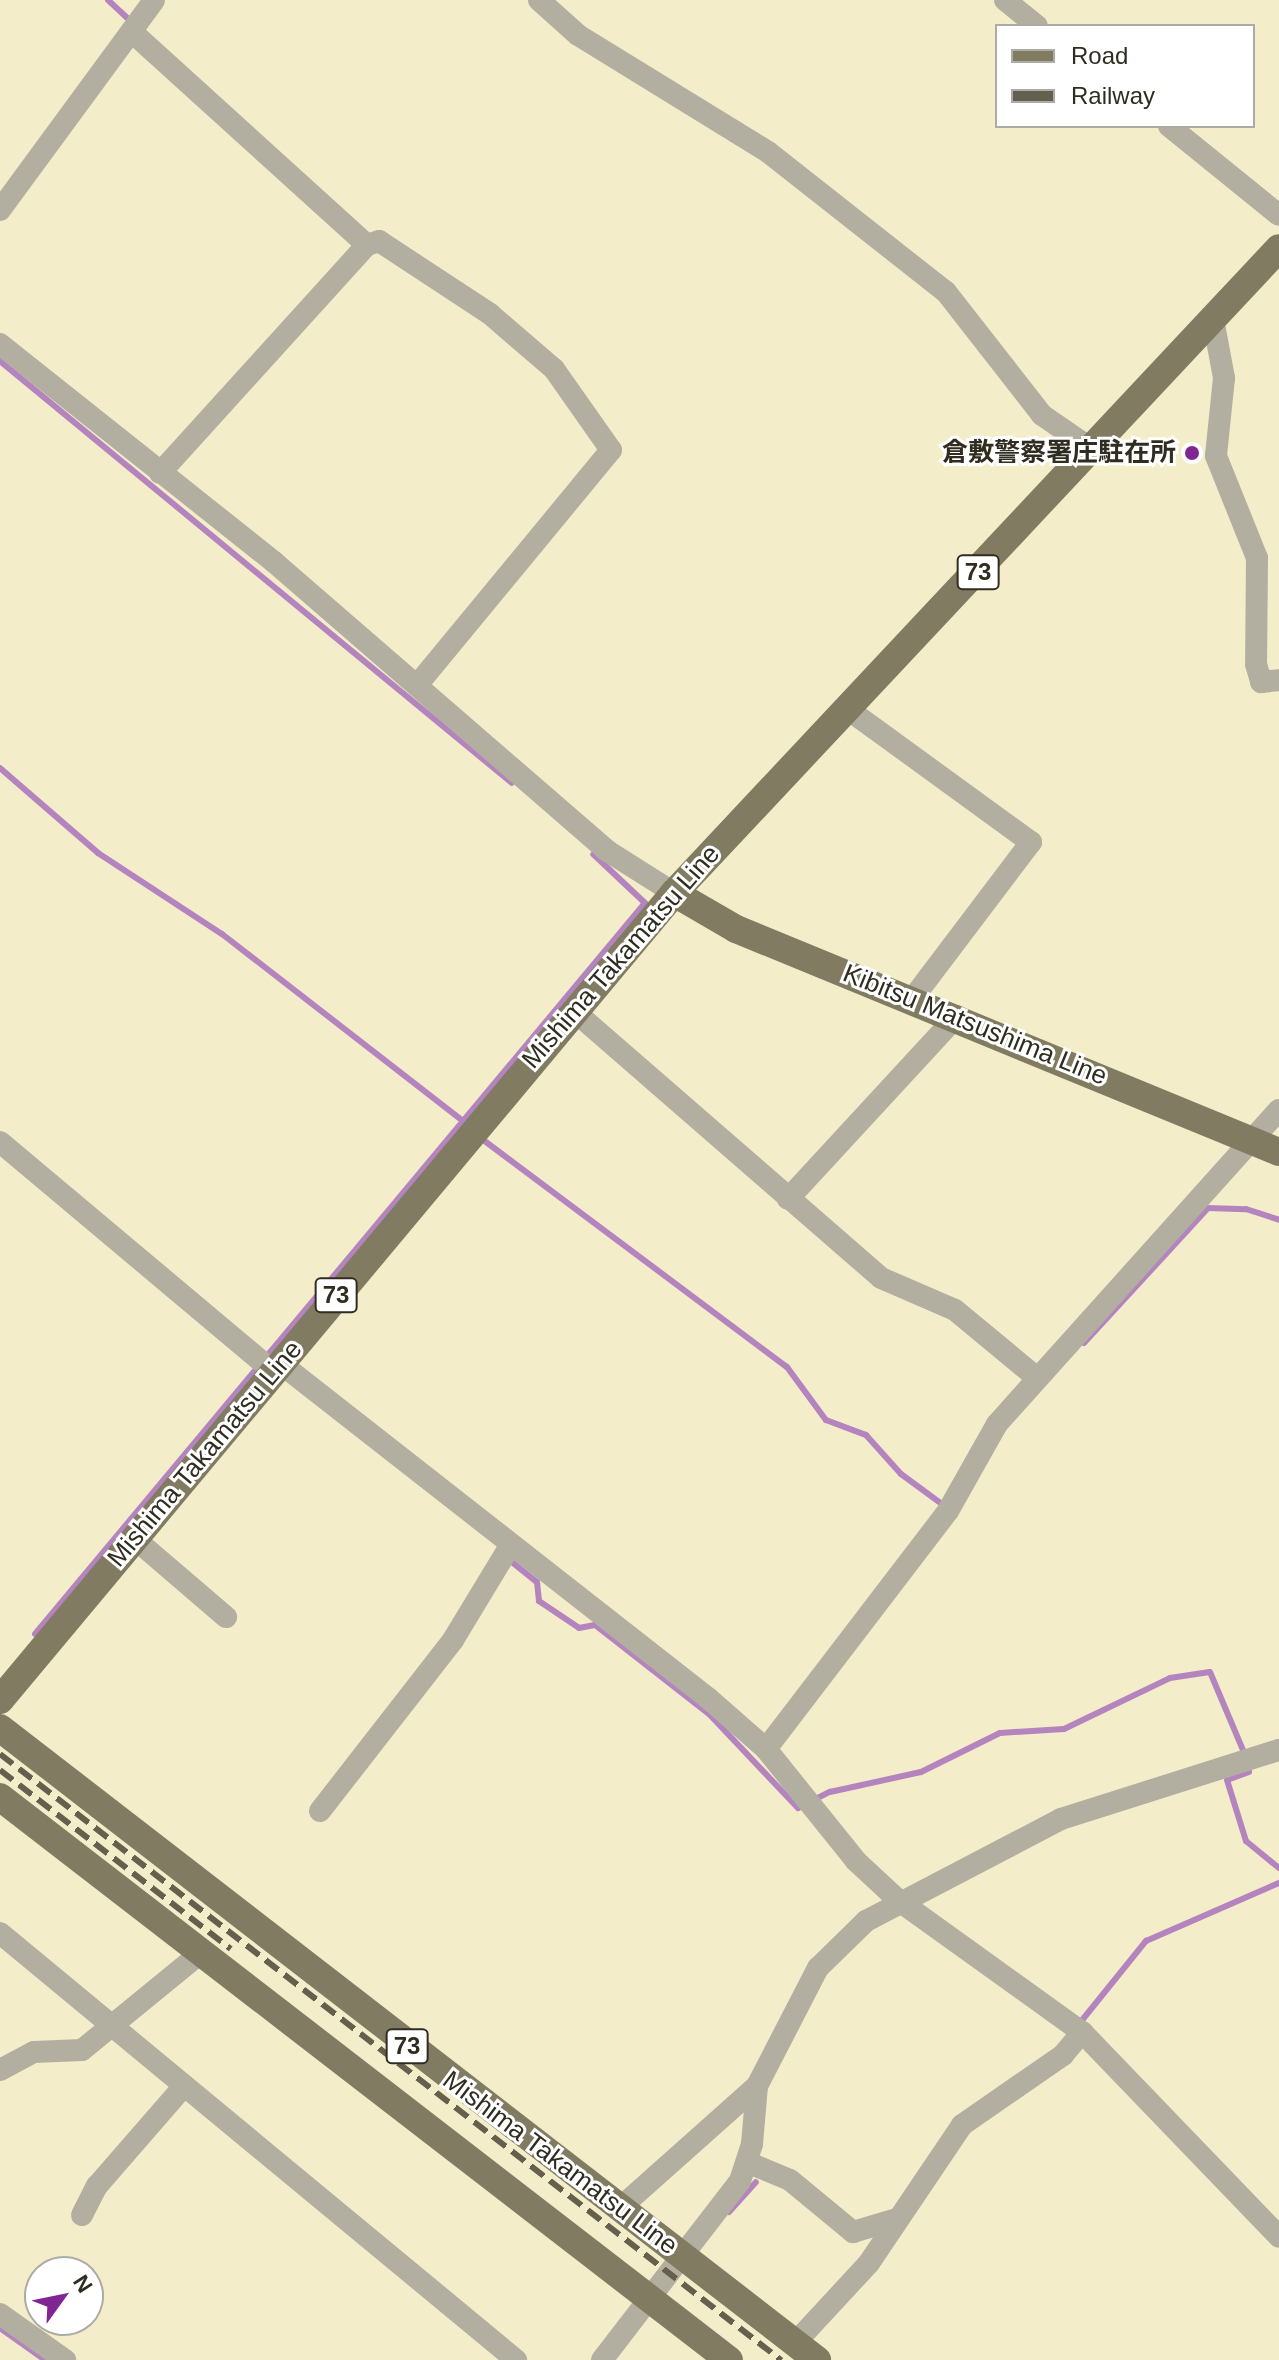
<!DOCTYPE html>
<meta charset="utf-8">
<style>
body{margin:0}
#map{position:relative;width:1279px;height:2360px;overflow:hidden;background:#f4edca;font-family:Helvetica,"Noto Sans JP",sans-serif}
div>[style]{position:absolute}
.stream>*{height:6px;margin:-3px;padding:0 3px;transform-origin:3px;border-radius:3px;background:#b484be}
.minor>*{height:22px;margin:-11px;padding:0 11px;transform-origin:11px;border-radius:11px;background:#b2afa0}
.major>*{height:28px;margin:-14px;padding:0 14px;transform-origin:14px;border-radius:14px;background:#817b61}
.rail>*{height:6px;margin-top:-3px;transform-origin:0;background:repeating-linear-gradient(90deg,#64604d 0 16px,transparent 0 24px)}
.dots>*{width:22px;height:22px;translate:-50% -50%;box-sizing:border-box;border:4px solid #fff;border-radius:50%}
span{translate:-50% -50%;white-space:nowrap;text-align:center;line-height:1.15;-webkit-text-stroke:6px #fff;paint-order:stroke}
.shield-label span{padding:2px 6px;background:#fff;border:2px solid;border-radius:6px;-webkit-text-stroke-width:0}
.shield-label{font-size:24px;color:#302d20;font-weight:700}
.poi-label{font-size:26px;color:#302d20;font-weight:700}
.right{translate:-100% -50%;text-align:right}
.street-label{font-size:26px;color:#302d20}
.legend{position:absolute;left:995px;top:24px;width:260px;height:104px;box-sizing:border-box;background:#fff;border:2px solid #acaba6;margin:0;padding:10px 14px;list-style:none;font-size:24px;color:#302d20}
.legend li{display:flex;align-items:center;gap:16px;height:40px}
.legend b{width:40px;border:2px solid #acaba6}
.north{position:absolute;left:24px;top:2256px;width:80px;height:80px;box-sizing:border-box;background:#fff;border:2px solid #acaba6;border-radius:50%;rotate:57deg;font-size:22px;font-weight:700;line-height:32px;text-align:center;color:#302d20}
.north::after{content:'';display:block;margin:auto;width:28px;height:36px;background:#802693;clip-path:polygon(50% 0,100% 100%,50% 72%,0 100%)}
</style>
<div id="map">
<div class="stream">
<i style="left:108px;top:0;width:26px;rotate:43deg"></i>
<i style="left:0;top:361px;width:663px;rotate:39.5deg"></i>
<i style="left:0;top:768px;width:130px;rotate:40.9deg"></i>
<i style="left:98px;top:853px;width:148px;rotate:33.2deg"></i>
<i style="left:222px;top:934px;width:306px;rotate:37.8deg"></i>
<i style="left:482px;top:1139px;width:381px;rotate:36.8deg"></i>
<i style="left:787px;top:1367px;width:66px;rotate:53.7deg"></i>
<i style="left:826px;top:1420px;width:43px;rotate:20.6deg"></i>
<i style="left:866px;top:1435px;width:52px;rotate:48.1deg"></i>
<i style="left:901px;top:1474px;width:56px;rotate:36.3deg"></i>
<i style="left:1084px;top:1343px;width:183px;rotate:-47.4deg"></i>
<i style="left:1208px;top:1208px;width:38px;rotate:2deg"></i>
<i style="left:1246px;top:1209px;width:35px;rotate:18deg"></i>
<i style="left:507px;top:1558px;width:38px;rotate:39deg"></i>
<i style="left:537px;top:1582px;width:19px;rotate:84deg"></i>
<i style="left:539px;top:1601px;width:48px;rotate:34deg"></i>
<i style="left:579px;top:1628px;width:16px;rotate:-11deg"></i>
<i style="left:595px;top:1625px;width:146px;rotate:38deg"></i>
<i style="left:710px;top:1715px;width:128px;rotate:46.6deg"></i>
<i style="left:798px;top:1808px;width:36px;rotate:-27deg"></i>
<i style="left:830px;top:1792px;width:93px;rotate:-12.4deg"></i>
<i style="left:921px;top:1772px;width:88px;rotate:-26.3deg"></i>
<i style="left:1000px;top:1733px;width:64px;rotate:-3.6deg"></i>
<i style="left:1064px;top:1729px;width:118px;rotate:-25.7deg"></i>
<i style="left:1170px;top:1678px;width:40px;rotate:-8.5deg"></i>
<i style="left:1210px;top:1672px;width:90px;rotate:67.1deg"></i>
<i style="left:35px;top:1634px;width:952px;rotate:-50.16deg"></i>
<i style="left:645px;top:903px;width:71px;rotate:-136.7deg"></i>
<i style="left:1247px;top:1766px;width:6px;rotate:72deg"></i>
<i style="left:1249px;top:1772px;width:23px;rotate:160deg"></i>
<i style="left:1227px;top:1780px;width:64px;rotate:72.7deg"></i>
<i style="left:1246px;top:1841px;width:43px;rotate:39.3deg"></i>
<i style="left:1079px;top:2024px;width:107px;rotate:-51.1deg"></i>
<i style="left:1146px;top:1941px;width:145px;rotate:-23.6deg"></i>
<i style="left:729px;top:2212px;width:40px;rotate:-48deg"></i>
<i style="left:0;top:2328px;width:55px;rotate:35.4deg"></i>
</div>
<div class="minor">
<i style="left:539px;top:0;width:52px;rotate:41.9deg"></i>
<i style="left:578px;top:35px;width:223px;rotate:31.6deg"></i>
<i style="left:768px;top:152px;width:226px;rotate:38.2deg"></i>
<i style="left:946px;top:292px;width:156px;rotate:52deg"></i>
<i style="left:1042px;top:415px;width:62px;rotate:34.5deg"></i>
<i style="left:1005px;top:0;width:41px;rotate:39.1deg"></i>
<i style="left:132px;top:32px;width:317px;rotate:42.2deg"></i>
<i style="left:1169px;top:126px;width:141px;rotate:39deg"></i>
<i style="left:0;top:210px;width:260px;rotate:-53.7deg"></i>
<i style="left:1213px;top:319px;width:60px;rotate:79.4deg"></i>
<i style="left:1224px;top:378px;width:78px;rotate:95.9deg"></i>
<i style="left:1216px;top:456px;width:110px;rotate:68.1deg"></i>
<i style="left:1257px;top:558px;width:106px;rotate:90.5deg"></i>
<i style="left:1256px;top:664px;width:19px;rotate:74deg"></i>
<i style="left:1261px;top:682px;width:18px;rotate:-6deg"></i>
<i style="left:0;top:344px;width:350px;rotate:38.5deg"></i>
<i style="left:274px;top:562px;width:440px;rotate:40.9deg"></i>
<i style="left:606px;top:850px;width:80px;rotate:32.3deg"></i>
<i style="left:160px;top:473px;width:308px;rotate:-47.8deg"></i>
<i style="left:367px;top:245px;width:13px;rotate:-18deg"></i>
<i style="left:379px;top:241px;width:133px;rotate:33.3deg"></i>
<i style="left:490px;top:314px;width:84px;rotate:40.7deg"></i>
<i style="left:554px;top:369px;width:99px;rotate:54.9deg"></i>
<i style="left:611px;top:450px;width:305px;rotate:129.5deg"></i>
<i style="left:849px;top:710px;width:225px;rotate:36deg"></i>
<i style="left:1031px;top:842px;width:196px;rotate:127.1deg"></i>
<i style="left:574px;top:1011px;width:407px;rotate:41deg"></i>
<i style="left:881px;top:1278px;width:81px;rotate:23.4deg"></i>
<i style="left:955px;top:1310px;width:105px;rotate:39.6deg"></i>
<i style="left:0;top:1142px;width:356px;rotate:40deg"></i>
<i style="left:788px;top:1199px;width:249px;rotate:-47.3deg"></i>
<i style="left:280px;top:1363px;width:544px;rotate:38.05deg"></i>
<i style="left:708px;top:1698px;width:77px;rotate:41.3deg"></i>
<i style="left:766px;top:1749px;width:144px;rotate:51.2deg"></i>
<i style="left:856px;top:1861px;width:57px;rotate:42.9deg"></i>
<i style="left:898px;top:1900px;width:226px;rotate:35.7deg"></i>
<i style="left:1082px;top:2032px;width:284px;rotate:46.1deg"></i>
<i style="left:135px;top:1539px;width:120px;rotate:40.6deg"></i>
<i style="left:766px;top:1749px;width:300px;rotate:-52.6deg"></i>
<i style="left:948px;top:1511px;width:100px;rotate:-60.6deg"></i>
<i style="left:997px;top:1424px;width:422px;rotate:-48.1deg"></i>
<i style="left:320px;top:1811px;width:217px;rotate:-52.1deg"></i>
<i style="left:453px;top:1640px;width:110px;rotate:-58.8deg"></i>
<i style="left:0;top:1933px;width:670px;rotate:39.61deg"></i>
<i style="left:0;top:2070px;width:38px;rotate:-28deg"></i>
<i style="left:34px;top:2052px;width:48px;rotate:-2.4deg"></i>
<i style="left:82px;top:2050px;width:156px;rotate:-39.3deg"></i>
<i style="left:749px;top:2163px;width:44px;rotate:22.5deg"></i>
<i style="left:790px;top:2180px;width:82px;rotate:39.5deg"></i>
<i style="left:853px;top:2232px;width:42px;rotate:-16.7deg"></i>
<i style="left:620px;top:2208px;width:183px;rotate:-41.7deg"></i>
<i style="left:757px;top:2086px;width:133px;rotate:-62.7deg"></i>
<i style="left:818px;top:1968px;width:67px;rotate:-44.4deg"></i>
<i style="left:866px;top:1921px;width:220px;rotate:-27.6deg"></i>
<i style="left:1061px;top:1819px;width:229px;rotate:-17.6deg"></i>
<i style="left:82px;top:2215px;width:33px;rotate:-63deg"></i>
<i style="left:97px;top:2186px;width:133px;rotate:-49deg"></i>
<i style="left:0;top:2314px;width:80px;rotate:35.3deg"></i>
<i style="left:795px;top:2343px;width:109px;rotate:-47.2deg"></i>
<i style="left:869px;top:2263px;width:166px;rotate:-56deg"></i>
<i style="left:962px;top:2125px;width:123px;rotate:-34.7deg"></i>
<i style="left:1063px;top:2055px;width:30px;rotate:-50deg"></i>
<i style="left:602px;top:2360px;width:226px;rotate:-52.4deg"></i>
<i style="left:740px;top:2181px;width:39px;rotate:-72deg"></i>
<i style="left:752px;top:2144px;width:58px;rotate:-85.1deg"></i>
</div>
<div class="major">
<i style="left:674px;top:893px;width:72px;rotate:30.1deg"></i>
<i style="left:736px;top:929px;width:587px;rotate:22.33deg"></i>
<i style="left:0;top:1700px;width:1051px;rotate:-50.13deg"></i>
<i style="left:674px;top:893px;width:884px;rotate:-46.83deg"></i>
<i style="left:0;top:1728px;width:1033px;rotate:37.72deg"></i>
<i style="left:0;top:1797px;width:921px;rotate:37.68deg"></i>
</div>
<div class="rail">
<i style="left:0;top:1754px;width:989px;rotate:37.81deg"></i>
<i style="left:0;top:1770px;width:292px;rotate:37.8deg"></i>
</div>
<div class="dots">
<i style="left:1192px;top:453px;background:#802693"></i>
</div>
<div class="shield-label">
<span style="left:978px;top:572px">73</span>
<span style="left:336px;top:1295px">73</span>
<span style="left:407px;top:2046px">73</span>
</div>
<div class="poi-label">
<span class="right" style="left:1176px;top:453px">倉敷警察署庄駐在所</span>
</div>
<div class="street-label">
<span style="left:621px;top:957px;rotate:-49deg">Mishima Takamatsu Line</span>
<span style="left:975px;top:1025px;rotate:22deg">Kibitsu Matsushima Line</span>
<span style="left:205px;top:1454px;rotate:-50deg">Mishima Takamatsu Line</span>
<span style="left:560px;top:2163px;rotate:37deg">Mishima Takamatsu Line</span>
</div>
<ul class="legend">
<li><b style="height:10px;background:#817b61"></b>Road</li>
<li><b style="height:10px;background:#64604d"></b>Railway</li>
</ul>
<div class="north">N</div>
</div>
